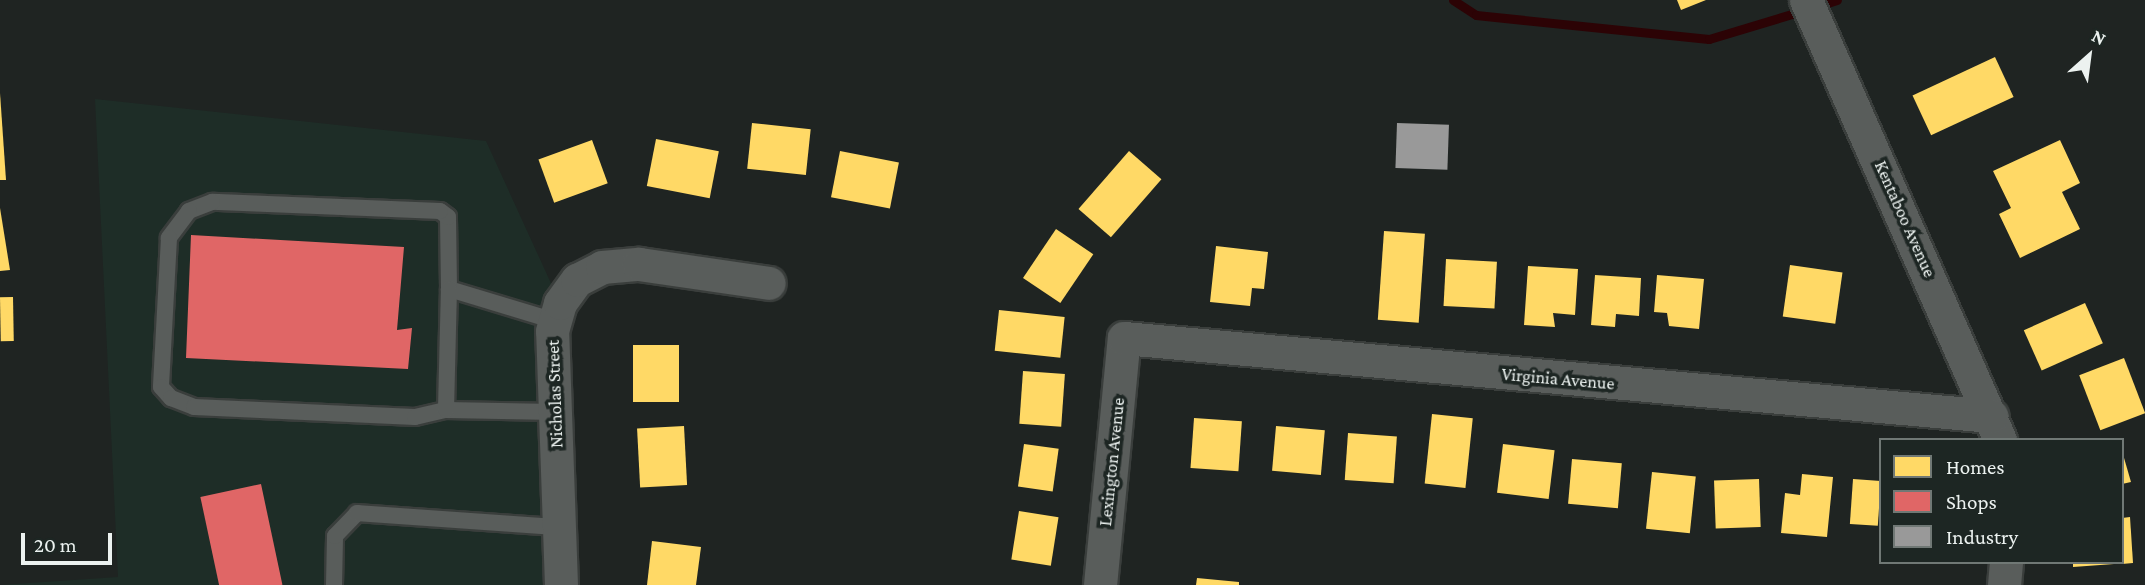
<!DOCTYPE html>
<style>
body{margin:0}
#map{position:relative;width:2145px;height:585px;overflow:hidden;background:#1f2422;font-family:"Crimson Pro",serif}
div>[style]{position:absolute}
.built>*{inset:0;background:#1e2d27}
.homes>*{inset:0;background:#ffd966;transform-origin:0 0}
.shops>*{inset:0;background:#e06666;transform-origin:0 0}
.industry>*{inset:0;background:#999;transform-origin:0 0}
.stream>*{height:9px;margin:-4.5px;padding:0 4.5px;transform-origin:4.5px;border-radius:4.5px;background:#2c0305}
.roads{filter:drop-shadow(2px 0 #3a3e3c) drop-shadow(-2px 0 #3a3e3c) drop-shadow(0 2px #3a3e3c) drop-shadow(0 -2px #3a3e3c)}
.service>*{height:16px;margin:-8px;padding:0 8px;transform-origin:8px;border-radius:8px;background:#595d5b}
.minor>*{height:33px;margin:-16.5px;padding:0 16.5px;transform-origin:16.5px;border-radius:16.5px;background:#595d5b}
span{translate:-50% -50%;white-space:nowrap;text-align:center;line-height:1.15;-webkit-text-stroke:7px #1d2623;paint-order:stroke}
.street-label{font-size:18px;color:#ecf2f0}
.legend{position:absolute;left:1879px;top:438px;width:245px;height:126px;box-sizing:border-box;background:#1d2623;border:2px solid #707875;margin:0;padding:9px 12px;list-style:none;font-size:21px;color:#ecf2f0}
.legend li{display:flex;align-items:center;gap:14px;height:35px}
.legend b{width:35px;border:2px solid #707875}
.north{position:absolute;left:2054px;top:21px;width:70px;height:70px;-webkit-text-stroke:5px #1d2623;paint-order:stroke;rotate:28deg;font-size:19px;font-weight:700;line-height:28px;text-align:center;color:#ecf2f0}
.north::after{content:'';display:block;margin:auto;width:24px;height:32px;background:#ecf2f0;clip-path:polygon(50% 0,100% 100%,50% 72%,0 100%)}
.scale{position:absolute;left:21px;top:533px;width:91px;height:32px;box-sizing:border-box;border:4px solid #ecf2f0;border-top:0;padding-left:9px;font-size:21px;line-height:24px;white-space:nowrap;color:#ecf2f0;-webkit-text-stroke:5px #1d2623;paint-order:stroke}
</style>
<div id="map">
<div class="built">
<i style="clip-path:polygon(95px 99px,486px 141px,560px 303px,562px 585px,0 585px,118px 577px)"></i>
</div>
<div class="homes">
<i style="clip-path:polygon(1677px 0,1706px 0,1681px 10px)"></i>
<i style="left:1995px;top:57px;width:44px;height:91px;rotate:65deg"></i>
<i style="clip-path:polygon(0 93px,6px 180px,0 180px)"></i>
<i style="left:752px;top:123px;width:59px;height:46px;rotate:6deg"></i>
<i style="left:656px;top:139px;width:64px;height:48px;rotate:11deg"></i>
<i style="left:592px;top:140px;width:46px;height:57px;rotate:70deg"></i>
<i style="clip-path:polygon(2060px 140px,2080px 183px,2062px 192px,2080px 229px,2020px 258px,1999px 214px,2011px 208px,1993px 171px)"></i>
<i style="left:840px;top:151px;width:60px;height:47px;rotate:11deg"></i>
<i style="left:1129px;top:151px;width:43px;height:77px;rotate:41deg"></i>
<i style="clip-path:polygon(0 208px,10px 270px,0 271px)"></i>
<i style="left:1056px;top:229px;width:45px;height:59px;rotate:34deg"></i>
<i style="left:1384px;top:231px;width:41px;height:89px;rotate:4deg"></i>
<i style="clip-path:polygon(1216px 246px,1268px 252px,1264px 289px,1252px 288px,1250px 306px,1210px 302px)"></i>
<i style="left:1446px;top:259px;width:51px;height:47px;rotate:3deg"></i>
<i style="left:1790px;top:265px;width:53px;height:52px;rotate:8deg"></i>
<i style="clip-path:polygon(1528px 266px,1578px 269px,1575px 315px,1553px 313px,1555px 327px,1524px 325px)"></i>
<i style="clip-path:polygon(1595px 275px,1641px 278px,1639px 316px,1616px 314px,1615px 327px,1591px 325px)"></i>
<i style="clip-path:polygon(1657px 275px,1704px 279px,1699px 329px,1669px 326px,1667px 313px,1654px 312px)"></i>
<i style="left:13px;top:297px;width:44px;height:13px;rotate:89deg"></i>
<i style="left:2085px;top:303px;width:44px;height:67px;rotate:66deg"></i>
<i style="left:999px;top:310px;width:66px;height:41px;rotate:6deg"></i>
<i style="left:633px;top:345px;width:46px;height:57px"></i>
<i style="left:2124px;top:358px;width:59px;height:48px;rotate:69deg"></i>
<i style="left:1023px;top:371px;width:42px;height:53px;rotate:4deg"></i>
<i style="left:1432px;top:414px;width:41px;height:70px;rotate:6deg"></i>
<i style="left:1194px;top:418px;width:48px;height:50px;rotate:4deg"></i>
<i style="left:684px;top:426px;width:59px;height:47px;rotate:87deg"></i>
<i style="left:1276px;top:426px;width:49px;height:45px;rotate:5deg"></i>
<i style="left:1348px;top:433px;width:49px;height:47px;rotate:4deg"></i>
<i style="left:1024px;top:444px;width:35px;height:43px;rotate:8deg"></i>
<i style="left:1503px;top:444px;width:52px;height:49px;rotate:7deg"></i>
<i style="clip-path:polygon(2122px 451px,2131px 482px,2122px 484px)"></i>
<i style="left:1572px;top:459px;width:50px;height:45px;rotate:5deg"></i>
<i style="left:1652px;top:472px;width:44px;height:57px;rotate:6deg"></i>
<i style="clip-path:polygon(1802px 474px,1833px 477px,1827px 537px,1781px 533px,1785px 493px,1800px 495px)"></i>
<i style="left:1759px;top:479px;width:48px;height:45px;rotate:88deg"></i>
<i style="left:1853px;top:479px;width:28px;height:45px;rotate:4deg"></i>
<i style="left:1019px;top:511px;width:40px;height:49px;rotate:9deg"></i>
<i style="clip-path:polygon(2130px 517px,2133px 563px,2122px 564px,2122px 518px)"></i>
<i style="clip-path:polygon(652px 541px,701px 547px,696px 585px,647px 585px)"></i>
<i style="clip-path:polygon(2073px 562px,2114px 562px,2114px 564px,2073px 567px)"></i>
<i style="clip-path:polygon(1197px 578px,1239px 582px,1239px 585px,1196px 585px)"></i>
</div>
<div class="shops">
<i style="clip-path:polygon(191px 235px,404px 247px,397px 330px,412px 328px,408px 369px,186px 358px)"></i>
<i style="left:261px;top:484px;width:103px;height:62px;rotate:78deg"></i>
</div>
<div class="industry">
<i style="left:1397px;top:123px;width:52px;height:45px;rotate:2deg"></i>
</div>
<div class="stream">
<i style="left:1453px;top:0;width:27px;rotate:33deg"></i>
<i style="left:1476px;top:15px;width:234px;rotate:5.9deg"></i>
<i style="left:1709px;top:39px;width:97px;rotate:-16.8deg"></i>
<i style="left:1815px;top:7px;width:23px;rotate:-18deg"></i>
</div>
<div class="roads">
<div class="service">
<i style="left:555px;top:321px;width:111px;rotate:-163.2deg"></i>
<i style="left:449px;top:289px;width:72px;rotate:-90.8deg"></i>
<i style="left:448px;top:217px;width:10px;rotate:-143deg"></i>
<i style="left:440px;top:211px;width:228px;rotate:-177.7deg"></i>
<i style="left:212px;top:202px;width:25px;rotate:159deg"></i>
<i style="left:189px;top:211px;width:34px;rotate:127deg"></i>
<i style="left:169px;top:238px;width:149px;rotate:93.1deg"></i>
<i style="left:161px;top:387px;width:15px;rotate:48deg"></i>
<i style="left:171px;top:398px;width:25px;rotate:21deg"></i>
<i style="left:194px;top:407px;width:221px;rotate:2.6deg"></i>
<i style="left:415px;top:417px;width:32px;rotate:-13deg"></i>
<i style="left:446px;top:410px;width:109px;rotate:1.1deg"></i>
<i style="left:446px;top:410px;width:121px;rotate:-88.6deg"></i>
<i style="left:334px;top:585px;width:49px;rotate:-88.8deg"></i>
<i style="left:335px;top:536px;width:32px;rotate:-46deg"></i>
<i style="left:357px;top:513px;width:202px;rotate:4deg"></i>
</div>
<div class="minor">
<i style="left:1806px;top:0;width:481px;rotate:66.2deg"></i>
<i style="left:561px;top:585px;width:254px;rotate:-92deg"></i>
<i style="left:552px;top:331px;width:29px;rotate:-74deg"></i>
<i style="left:560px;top:303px;width:29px;rotate:-54deg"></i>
<i style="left:577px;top:280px;width:28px;rotate:-27deg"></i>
<i style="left:602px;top:267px;width:37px;rotate:-5deg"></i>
<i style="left:639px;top:264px;width:131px;rotate:8.3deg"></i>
<i style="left:1100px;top:585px;width:248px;rotate:-84.5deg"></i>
<i style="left:1124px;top:338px;width:871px;rotate:5.14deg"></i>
<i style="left:2004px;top:585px;width:23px;rotate:-85deg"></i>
</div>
</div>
<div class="street-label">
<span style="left:1905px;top:219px;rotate:66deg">Kentaboo Avenue</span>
<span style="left:1558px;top:379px;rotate:5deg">Virginia Avenue</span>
<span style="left:555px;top:394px;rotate:-92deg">Nicholas Street</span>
<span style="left:1112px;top:462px;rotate:-84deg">Lexington Avenue</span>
</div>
<ul class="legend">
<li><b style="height:19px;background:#ffd966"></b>Homes</li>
<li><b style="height:19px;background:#e06666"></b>Shops</li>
<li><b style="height:19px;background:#999"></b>Industry</li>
</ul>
<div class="north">N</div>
<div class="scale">20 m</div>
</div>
